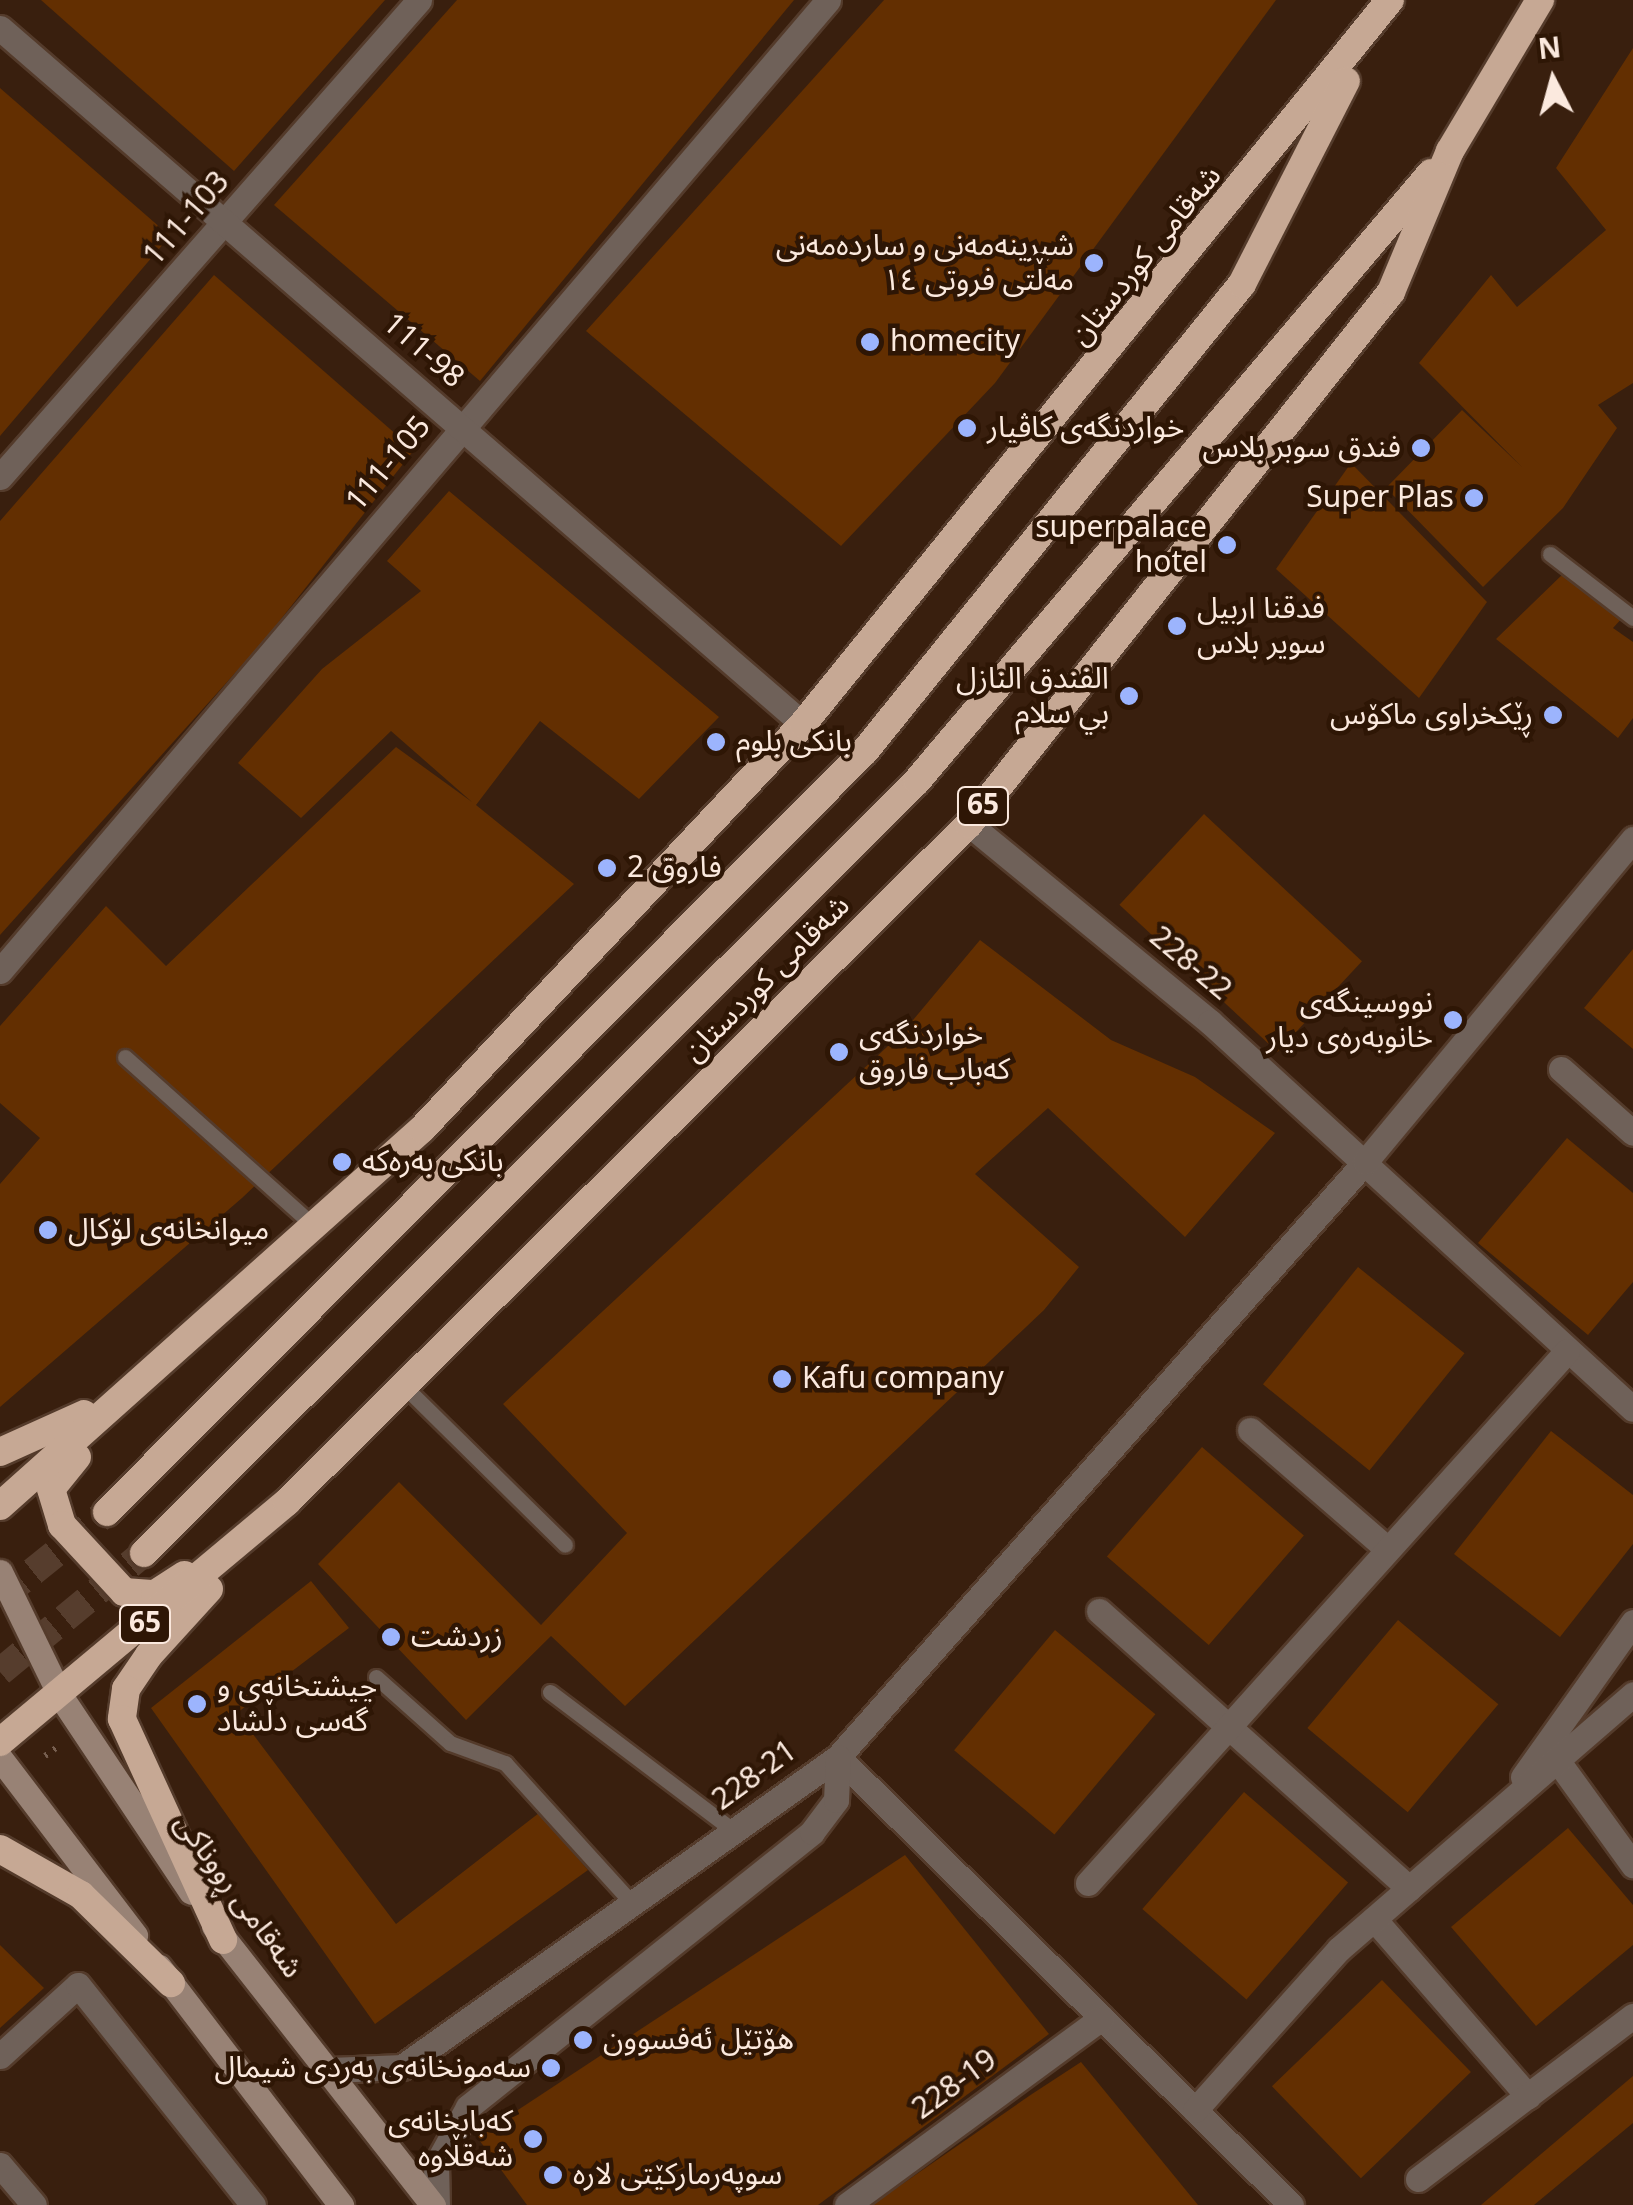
<!DOCTYPE html>
<meta charset="utf-8">
<style>
body{margin:0}
#map{position:relative;width:1633px;height:2205px;overflow:hidden;background:#391f0e;font-family:Georgia,"Noto Sans Arabic",serif}
div>[style]{position:absolute}
.building>*{inset:0;background:#632f01;transform-origin:0 0}
.trunk-tunnel>*{height:28px;margin-top:-14px;transform-origin:0;background:repeating-linear-gradient(90deg,#563d2d 0 28px,transparent 0 42px)}
.path>*{height:6px;margin-top:-3px;transform-origin:0;background:repeating-linear-gradient(90deg,#775f50 0 2.5px,transparent 0 10.5px)}
.roads{filter:drop-shadow(2px 0 #543b2b) drop-shadow(-2px 0 #543b2b) drop-shadow(0 2px #543b2b) drop-shadow(0 -2px #543b2b)}
.service>*{height:15px;margin:-7.5px;padding:0 7.5px;transform-origin:7.5px;border-radius:7.5px;background:#6f6159}
.minor>*{height:25px;margin:-12.5px;padding:0 12.5px;transform-origin:12.5px;border-radius:12.5px;background:#6f6159}
.tertiary>*{height:25px;margin:-12.5px;padding:0 12.5px;transform-origin:12.5px;border-radius:12.5px;background:#6f6159}
.secondary>*{height:25px;margin:-12.5px;padding:0 12.5px;transform-origin:12.5px;border-radius:12.5px;background:#988275}
.trunk>*{height:28px;margin:-14px;padding:0 14px;transform-origin:14px;border-radius:14px;background:#c6a894}
.dots>*{width:28px;height:28px;translate:-50% -50%;box-sizing:border-box;border:5px solid #2e1605;border-radius:50%}
span{translate:-50% -50%;white-space:nowrap;text-align:center;line-height:1.15;-webkit-text-stroke:9px #2e1605;paint-order:stroke}
.shield-label span{padding:2px 8px;background:#2e1605;border:2px solid;border-radius:8px;-webkit-text-stroke-width:0}
.shield-label{font-size:28px;color:#fbe9de;font-weight:700}
.street-label{font-size:30px;color:#fbe9de}
.poi-label{font-size:30px;color:#fbe9de}
.right{translate:-100% -50%;text-align:right}
.left{translate:0 -50%;text-align:left}
.north{position:absolute;left:1503px;top:30px;width:100px;height:100px;-webkit-text-stroke:8px #2e1605;paint-order:stroke;rotate:354deg;font-size:28px;font-weight:700;line-height:40px;text-align:center;color:#fbe9de}
.north::after{content:'';display:block;margin:auto;width:35px;height:45px;background:#fbe9de;clip-path:polygon(50% 0,100% 100%,50% 72%,0 100%)}
</style>
<div id="map">
<div class="building">
<i style="clip-path:polygon(41px 0,385px 0,234px 171px)"></i>
<i style="clip-path:polygon(457px 0,794px 0,480px 381px,274px 205px)"></i>
<i style="clip-path:polygon(884px 0,1276px 0,995px 383px,841px 546px,586px 331px)"></i>
<i style="clip-path:polygon(1633px 48px,1633px 383px,1598px 405px,1617px 428px,1563px 508px,1483px 587px,1386px 488px,1462px 410px,1522px 467px,1419px 363px,1491px 275px,1517px 307px,1606px 230px,1556px 168px)"></i>
<i style="clip-path:polygon(0 88px,170px 236px,0 436px)"></i>
<i style="clip-path:polygon(214px 275px,414px 450px,263px 642px,0 935px,0 521px)"></i>
<i style="clip-path:polygon(1351px 463px,1487px 602px,1419px 698px,1276px 569px)"></i>
<i style="clip-path:polygon(449px 491px,719px 717px,639px 799px,540px 721px,476px 805px,574px 884px,242px 1198px,0 1407px,0 1184px,40px 1138px,0 1103px,0 1026px,106px 906px,166px 966px,396px 747px,472px 802px,391px 731px,301px 818px,238px 763px,322px 669px,421px 591px,387px 561px)"></i>
<i style="clip-path:polygon(1566px 571px,1624px 616px,1613px 628px,1633px 642px,1633px 718px,1618px 738px,1496px 639px)"></i>
<i style="left:1204px;top:814px;width:216px;height:124px;rotate:43deg"></i>
<i style="clip-path:polygon(980px 940px,1111px 1040px,1195px 1077px,1275px 1133px,1185px 1237px,1048px 1108px,975px 1174px,1079px 1267px,1044px 1310px,625px 1706px,551px 1636px,466px 1720px,318px 1564px,399px 1482px,541px 1625px,627px 1533px,503px 1404px,903px 1032px)"></i>
<i style="clip-path:polygon(1633px 949px,1633px 1049px,1584px 1008px)"></i>
<i style="clip-path:polygon(1567px 1138px,1633px 1193px,1633px 1282px,1588px 1335px,1478px 1243px)"></i>
<i style="left:1358px;top:1267px;width:137px;height:151px;rotate:39deg"></i>
<i style="clip-path:polygon(1551px 1431px,1633px 1495px,1633px 1544px,1560px 1637px,1454px 1554px)"></i>
<i style="left:1202px;top:1447px;width:135px;height:145px;rotate:41deg"></i>
<i style="clip-path:polygon(311px 1581px,349px 1628px,237px 1713px,396px 1924px,539px 1813px,588px 1870px,375px 2024px,151px 1708px)"></i>
<i style="left:1398px;top:1620px;width:131px;height:141px;rotate:40deg"></i>
<i style="left:1055px;top:1630px;width:131px;height:157px;rotate:40deg"></i>
<i style="left:1244px;top:1792px;width:138px;height:155px;rotate:41deg"></i>
<i style="clip-path:polygon(1568px 1828px,1633px 1905px,1633px 1945px,1536px 2026px,1451px 1927px)"></i>
<i style="clip-path:polygon(905px 1855px,1049px 2034px,818px 2205px,527px 2205px,477px 2137px)"></i>
<i style="clip-path:polygon(0 1945px,44px 1988px,0 2028px)"></i>
<i style="left:1382px;top:1980px;width:128px;height:153px;rotate:46deg"></i>
<i style="clip-path:polygon(1081px 2062px,1198px 2205px,872px 2205px,1032px 2094px)"></i>
<i style="clip-path:polygon(1633px 2076px,1633px 2123px,1534px 2205px,1481px 2205px)"></i>
</div>
<div class="trunk-tunnel">
<i style="left:0;top:1598px;width:137px;rotate:-38.8deg"></i>
<i style="left:0;top:1672px;width:187px;rotate:-39.6deg"></i>
</div>
<div class="path">
<i style="left:45px;top:1756px;width:19px;rotate:-36deg"></i>
</div>
<div class="roads">
<div class="service">
<i style="left:1550px;top:554px;width:105px;rotate:37.6deg"></i>
<i style="left:125px;top:1057px;width:254px;rotate:41.8deg"></i>
<i style="left:404px;top:1386px;width:226px;rotate:44.6deg"></i>
<i style="left:376px;top:1677px;width:99px;rotate:41.7deg"></i>
<i style="left:450px;top:1743px;width:59px;rotate:20deg"></i>
<i style="left:505px;top:1763px;width:189px;rotate:47.8deg"></i>
<i style="left:550px;top:1692px;width:231px;rotate:37.1deg"></i>
</div>
<div class="minor">
<i style="left:0;top:477px;width:635px;rotate:-48.7deg"></i>
<i style="left:969px;top:824px;width:312px;rotate:39.4deg"></i>
<i style="left:1210px;top:1022px;width:573px;rotate:42.46deg"></i>
<i style="left:0;top:971px;width:1276px;rotate:-49.54deg"></i>
<i style="left:1561px;top:1069px;width:96px;rotate:41.6deg"></i>
<i style="left:1250px;top:1430px;width:180px;rotate:40.9deg"></i>
<i style="left:1099px;top:1611px;width:416px;rotate:41.8deg"></i>
<i style="left:838px;top:1757px;width:637px;rotate:44.68deg"></i>
<i style="left:1557px;top:1760px;width:130px;rotate:54.1deg"></i>
<i style="left:1523px;top:1777px;width:190px;rotate:-54.6deg"></i>
<i style="left:1088px;top:1883px;width:716px;rotate:-48deg"></i>
<i style="left:1374px;top:1919px;width:235px;rotate:49deg"></i>
<i style="left:0;top:2056px;width:105px;rotate:-42.3deg"></i>
<i style="left:78px;top:1985px;width:281px;rotate:51.5deg"></i>
<i style="left:331px;top:2070px;width:71px;rotate:-2.4deg"></i>
<i style="left:402px;top:2067px;width:535px;rotate:-35.41deg"></i>
<i style="left:838px;top:1757px;width:795px;rotate:-48.47deg"></i>
<i style="left:1365px;top:1162px;width:420px;rotate:-50.3deg"></i>
<i style="left:1195px;top:2110px;width:216px;rotate:-48.2deg"></i>
<i style="left:1339px;top:1949px;width:389px;rotate:-40.9deg"></i>
<i style="left:0;top:2165px;width:52px;rotate:49.6deg"></i>
<i style="left:1418px;top:2179px;width:270px;rotate:-37.2deg"></i>
<i style="left:437px;top:2205px;width:40px;rotate:-91.4deg"></i>
<i style="left:436px;top:2165px;width:66px;rotate:-61.1deg"></i>
<i style="left:468px;top:2107px;width:440px;rotate:-38.6deg"></i>
<i style="left:812px;top:1832px;width:40px;rotate:-53deg"></i>
<i style="left:836px;top:1800px;width:43px;rotate:-87.3deg"></i>
<i style="left:847px;top:2205px;width:316px;rotate:-36.3deg"></i>
</div>
<div class="tertiary">
<i style="left:0;top:28px;width:1063px;rotate:40.92deg"></i>
</div>
<div class="secondary">
<i style="left:0;top:1572px;width:139px;rotate:64deg"></i>
<i style="left:61px;top:1697px;width:234px;rotate:56.3deg"></i>
<i style="left:0;top:1758px;width:223px;rotate:52.7deg"></i>
<i style="left:214px;top:1926px;width:355px;rotate:51.9deg"></i>
<i style="left:159px;top:1967px;width:300px;rotate:52.6deg"></i>
</div>
<div class="trunk">
<i style="left:0;top:1452px;width:92px;rotate:-24.3deg"></i>
<i style="left:77px;top:1457px;width:41px;rotate:129.1deg"></i>
<i style="left:51px;top:1489px;width:38px;rotate:73deg"></i>
<i style="left:62px;top:1525px;width:91px;rotate:47.2deg"></i>
<i style="left:124px;top:1592px;width:31px;rotate:4deg"></i>
<i style="left:155px;top:1594px;width:35px;rotate:-33deg"></i>
<i style="left:0;top:1506px;width:566px;rotate:-41.78deg"></i>
<i style="left:422px;top:1129px;width:556px;rotate:-46.75deg"></i>
<i style="left:803px;top:724px;width:932px;rotate:-50.97deg"></i>
<i style="left:107px;top:1512px;width:1074px;rotate:-45.11deg"></i>
<i style="left:865px;top:751px;width:600px;rotate:-51.09deg"></i>
<i style="left:1242px;top:284px;width:228px;rotate:-62.9deg"></i>
<i style="left:144px;top:1553px;width:1092px;rotate:-44.96deg"></i>
<i style="left:917px;top:781px;width:796px;rotate:-49.79deg"></i>
<i style="left:209px;top:1589px;width:89px;rotate:132.3deg"></i>
<i style="left:149px;top:1655px;width:41px;rotate:124.1deg"></i>
<i style="left:126px;top:1689px;width:30px;rotate:98deg"></i>
<i style="left:122px;top:1719px;width:243px;rotate:65.4deg"></i>
<i style="left:0;top:1742px;width:374px;rotate:-39.9deg"></i>
<i style="left:287px;top:1502px;width:962px;rotate:-44.83deg"></i>
<i style="left:969px;top:824px;width:679px;rotate:-51.58deg"></i>
<i style="left:1391px;top:292px;width:153px;rotate:-67.3deg"></i>
<i style="left:1450px;top:151px;width:176px;rotate:-59.2deg"></i>
<i style="left:0;top:1849px;width:93px;rotate:29.6deg"></i>
<i style="left:81px;top:1895px;width:126px;rotate:44.4deg"></i>
</div>
</div>
<div class="dots">
<i style="left:1094px;top:263px;background:#9cb4fd"></i>
<i style="left:870px;top:342px;background:#9cb4fd"></i>
<i style="left:967px;top:428px;background:#9cb4fd"></i>
<i style="left:1421px;top:448px;background:#9cb4fd"></i>
<i style="left:1474px;top:498px;background:#9cb4fd"></i>
<i style="left:1227px;top:545px;background:#9cb4fd"></i>
<i style="left:1177px;top:626px;background:#9cb4fd"></i>
<i style="left:1129px;top:696px;background:#9cb4fd"></i>
<i style="left:1553px;top:715px;background:#9cb4fd"></i>
<i style="left:716px;top:742px;background:#9cb4fd"></i>
<i style="left:607px;top:868px;background:#9cb4fd"></i>
<i style="left:1453px;top:1020px;background:#9cb4fd"></i>
<i style="left:839px;top:1052px;background:#9cb4fd"></i>
<i style="left:342px;top:1162px;background:#9cb4fd"></i>
<i style="left:48px;top:1230px;background:#9cb4fd"></i>
<i style="left:782px;top:1379px;background:#9cb4fd"></i>
<i style="left:391px;top:1637px;background:#9cb4fd"></i>
<i style="left:197px;top:1704px;background:#9cb4fd"></i>
<i style="left:583px;top:2040px;background:#9cb4fd"></i>
<i style="left:551px;top:2068px;background:#9cb4fd"></i>
<i style="left:533px;top:2139px;background:#9cb4fd"></i>
<i style="left:553px;top:2175px;background:#9cb4fd"></i>
</div>
<div class="shield-label">
<span style="left:983px;top:806px">65</span>
<span style="left:145px;top:1624px">65</span>
</div>
<div class="street-label">
<span style="left:187px;top:219px;rotate:-49deg">111-103</span>
<span style="left:1146px;top:256px;rotate:-51deg">شەقامی کوردستان</span>
<span style="left:423px;top:351px;rotate:41deg">111-98</span>
<span style="left:389px;top:464px;rotate:-50deg">111-105</span>
<span style="left:1190px;top:964px;rotate:40deg">228-22</span>
<span style="left:767px;top:979px;rotate:-45deg">شەقامی کوردستان</span>
<span style="left:755px;top:1776px;rotate:-36deg">228-21</span>
<span style="left:238px;top:1896px;rotate:54deg">شەقامی ڕووناکی</span>
<span style="left:955px;top:2085px;rotate:-36deg">228-19</span>
</div>
<div class="poi-label">
<span class="right" style="left:1074px;top:263px">شیرینەمەنی و ساردەمەنی<br>مەڵتی فروتی ١٤</span>
<span class="left" style="left:890px;top:342px">homecity</span>
<span class="left" style="left:987px;top:428px">خواردنگەی کاڤیار</span>
<span class="right" style="left:1401px;top:448px">فندق سوبر بلاس</span>
<span class="right" style="left:1454px;top:498px">Super Plas</span>
<span class="right" style="left:1207px;top:545px">superpalace<br>hotel</span>
<span class="left" style="left:1197px;top:626px">فدقنا اربيل<br>سوير بلاس</span>
<span class="right" style="left:1109px;top:696px">الفندق النازل<br>بي سلام</span>
<span class="right" style="left:1533px;top:715px">ڕێکخراوی ماکۆس</span>
<span class="left" style="left:736px;top:742px">بانکی بلوم</span>
<span class="left" style="left:627px;top:868px">فاروق 2</span>
<span class="right" style="left:1433px;top:1020px">نووسینگەی<br>خانوبەرەی دیار</span>
<span class="left" style="left:859px;top:1052px">خواردنگەی<br>کەباب فاروق</span>
<span class="left" style="left:362px;top:1162px">بانکی بەرەکە</span>
<span class="left" style="left:68px;top:1230px">میوانخانەی لۆکال</span>
<span class="left" style="left:802px;top:1379px">Kafu company</span>
<span class="left" style="left:411px;top:1637px">زردشت</span>
<span class="left" style="left:217px;top:1704px">چیشتخانەی و<br>گەسی دڵشاد</span>
<span class="left" style="left:603px;top:2040px">هۆتێل ئەفسوون</span>
<span class="right" style="left:531px;top:2068px">سەمونخانەی بەردی شیمال</span>
<span class="right" style="left:513px;top:2139px">کەبابخانەی<br>شەقڵاوە</span>
<span class="left" style="left:573px;top:2175px">سوپەرمارکێتی لارە</span>
</div>
<div class="north">N</div>
</div>
